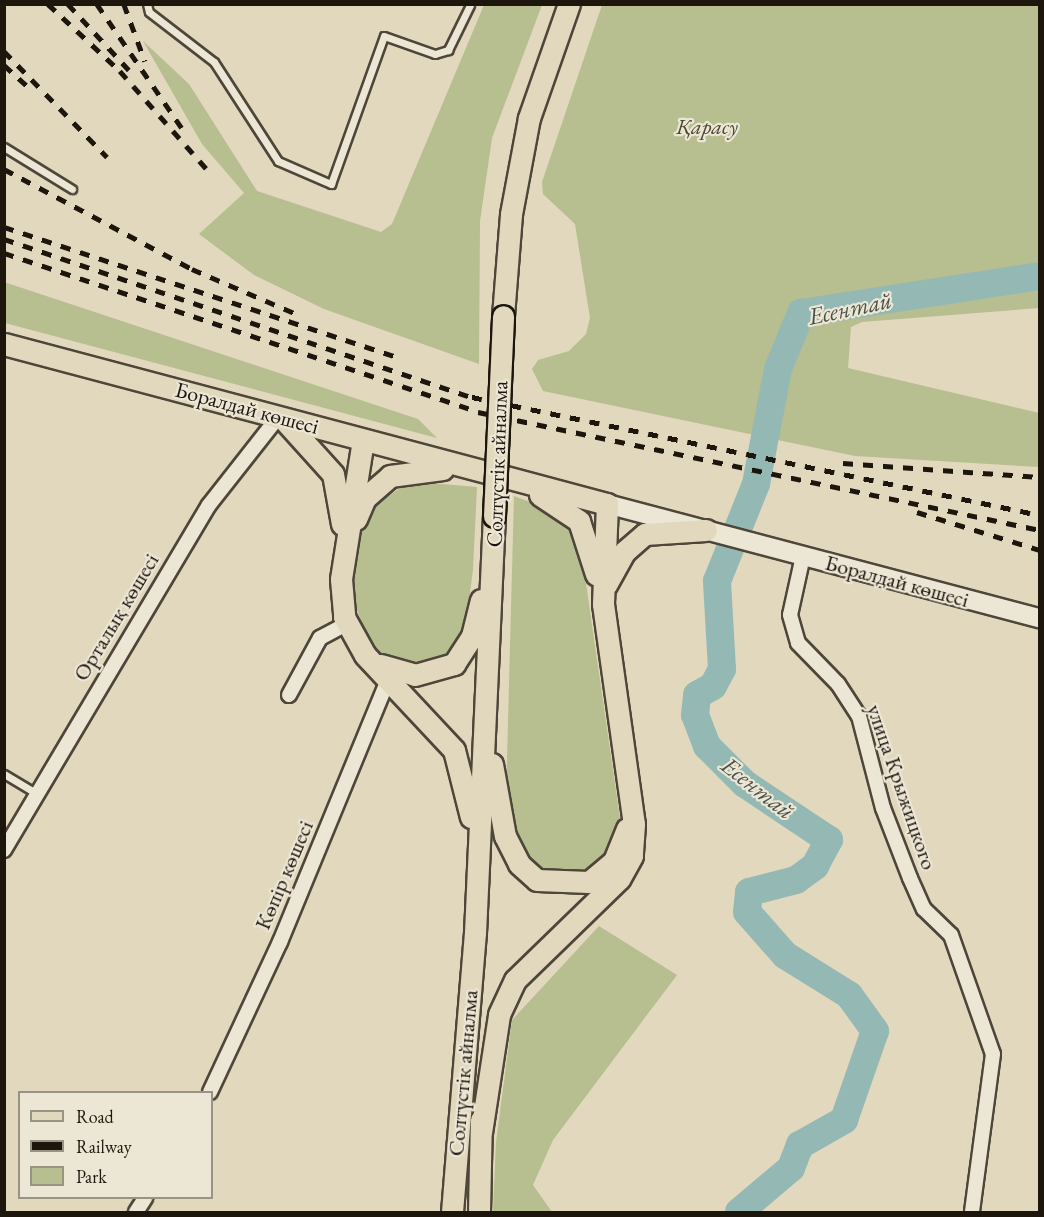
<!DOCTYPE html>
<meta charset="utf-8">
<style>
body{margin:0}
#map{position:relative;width:1044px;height:1217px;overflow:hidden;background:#e1d8be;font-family:"EB Garamond",serif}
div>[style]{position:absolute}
.green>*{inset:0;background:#b7be8f}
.river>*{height:28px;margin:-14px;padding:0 14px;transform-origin:14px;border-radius:14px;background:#94b9b4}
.roads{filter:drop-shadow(2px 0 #4e4639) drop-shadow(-2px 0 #4e4639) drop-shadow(0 2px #4e4639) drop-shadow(0 -2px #4e4639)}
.service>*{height:7px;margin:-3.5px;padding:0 3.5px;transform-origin:3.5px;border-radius:3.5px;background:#ece6d5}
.minor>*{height:14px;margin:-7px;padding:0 7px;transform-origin:7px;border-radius:7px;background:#ece6d5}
.secondary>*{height:18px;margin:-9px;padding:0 9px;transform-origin:9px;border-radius:9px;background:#ece6d5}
.primary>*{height:21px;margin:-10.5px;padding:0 10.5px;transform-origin:10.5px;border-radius:10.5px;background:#e1d8be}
.rail>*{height:4.5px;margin-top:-2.25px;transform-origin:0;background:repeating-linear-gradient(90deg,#1d160d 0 10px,transparent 0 20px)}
.bridges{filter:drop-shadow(2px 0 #1d160d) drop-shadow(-2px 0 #1d160d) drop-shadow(0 2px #1d160d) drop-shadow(0 -2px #1d160d)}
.primary-bridge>*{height:21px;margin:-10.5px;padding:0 10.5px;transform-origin:10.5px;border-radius:10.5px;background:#e1d8be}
span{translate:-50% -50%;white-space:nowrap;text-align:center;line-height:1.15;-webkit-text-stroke:4.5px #ece6d5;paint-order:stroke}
.park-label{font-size:22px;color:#4b4834;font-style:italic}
.street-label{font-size:22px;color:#1d160d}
.water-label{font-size:24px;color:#474f47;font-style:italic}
.frame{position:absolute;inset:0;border:6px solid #1d160d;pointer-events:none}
.legend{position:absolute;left:18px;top:1091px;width:195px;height:108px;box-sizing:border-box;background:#ece6d5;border:2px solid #999385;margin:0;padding:8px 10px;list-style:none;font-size:18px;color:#1d160d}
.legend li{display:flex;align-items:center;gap:12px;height:30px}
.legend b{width:30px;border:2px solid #999385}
</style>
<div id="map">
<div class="green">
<i style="clip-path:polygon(484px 5px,542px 5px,492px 138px,480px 221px,479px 364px,324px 309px,254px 275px,199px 234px,244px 193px,202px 144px,143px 41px,189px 84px,257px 191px,381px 232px,392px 224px)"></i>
<i style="clip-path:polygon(602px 5px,1039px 5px,1039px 308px,862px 322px,851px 327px,848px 368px,1039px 413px,1039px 467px,855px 456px,543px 391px,532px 369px,538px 360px,569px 351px,586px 334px,590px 318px,575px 224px,543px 194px,542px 182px)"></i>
<i style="clip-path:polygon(4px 282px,418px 419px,437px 438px,5px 323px)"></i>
<i style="clip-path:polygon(430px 483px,477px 487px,473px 569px,467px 617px,452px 654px,420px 667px,381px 655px,369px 642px,350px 592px,355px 545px,370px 509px,400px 488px)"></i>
<i style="clip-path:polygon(514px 496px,549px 509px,570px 525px,582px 556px,620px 818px,605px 857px,580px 872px,551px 873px,529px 862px,515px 842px,506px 798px)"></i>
<i style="clip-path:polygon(599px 926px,677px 975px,553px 1140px,533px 1185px,552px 1212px,493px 1212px,496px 1142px,512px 1020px)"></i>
</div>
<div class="river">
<i style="left:739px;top:1212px;width:68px;rotate:-40.2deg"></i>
<i style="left:791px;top:1168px;width:25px;rotate:-69deg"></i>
<i style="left:800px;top:1145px;width:51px;rotate:-29.6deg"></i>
<i style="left:844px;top:1120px;width:94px;rotate:-70.8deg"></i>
<i style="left:875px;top:1031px;width:44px;rotate:-125.8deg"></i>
<i style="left:849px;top:995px;width:75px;rotate:-148deg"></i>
<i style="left:785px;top:955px;width:57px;rotate:-131.5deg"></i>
<i style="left:747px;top:912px;width:20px;rotate:-84deg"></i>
<i style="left:749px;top:892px;width:49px;rotate:-14.3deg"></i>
<i style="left:796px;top:880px;width:24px;rotate:-36deg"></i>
<i style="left:815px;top:866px;width:30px;rotate:-62deg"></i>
<i style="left:829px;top:840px;width:101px;rotate:-146.3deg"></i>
<i style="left:745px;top:784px;width:54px;rotate:-135deg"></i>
<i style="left:707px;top:746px;width:33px;rotate:-111deg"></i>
<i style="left:695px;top:715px;width:20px;rotate:-84deg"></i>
<i style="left:697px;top:695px;width:18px;rotate:-29deg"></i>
<i style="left:713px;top:686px;width:19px;rotate:-62deg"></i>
<i style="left:722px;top:669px;width:88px;rotate:-93.3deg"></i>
<i style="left:717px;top:581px;width:105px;rotate:-68.1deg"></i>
<i style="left:756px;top:484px;width:117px;rotate:-79.2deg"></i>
<i style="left:778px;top:369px;width:61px;rotate:-67.7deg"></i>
<i style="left:801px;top:313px;width:242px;rotate:-8.8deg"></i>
</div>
<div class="roads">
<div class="service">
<i style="left:147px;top:4px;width:8px;rotate:76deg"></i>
<i style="left:149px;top:12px;width:82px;rotate:37.6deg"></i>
<i style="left:214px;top:62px;width:118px;rotate:57.1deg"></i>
<i style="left:278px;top:161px;width:58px;rotate:23.5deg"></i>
<i style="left:331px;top:184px;width:157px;rotate:-70.3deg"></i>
<i style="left:384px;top:36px;width:54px;rotate:19.4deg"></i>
<i style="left:435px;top:54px;width:14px;rotate:-17deg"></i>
<i style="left:448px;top:50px;width:50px;rotate:-63.9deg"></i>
<i style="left:4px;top:147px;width:80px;rotate:31.7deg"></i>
<i style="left:4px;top:774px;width:37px;rotate:31deg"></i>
</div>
<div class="minor">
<i style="left:803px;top:556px;width:60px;rotate:102.4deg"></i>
<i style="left:790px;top:615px;width:29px;rotate:74deg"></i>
<i style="left:798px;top:643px;width:57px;rotate:45.7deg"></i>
<i style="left:838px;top:684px;width:38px;rotate:57deg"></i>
<i style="left:859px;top:716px;width:95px;rotate:75.4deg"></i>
<i style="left:883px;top:808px;width:75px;rotate:68.9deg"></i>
<i style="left:910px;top:878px;width:34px;rotate:66deg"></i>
<i style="left:924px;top:909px;width:37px;rotate:44deg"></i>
<i style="left:951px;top:935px;width:126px;rotate:70.6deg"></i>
<i style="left:993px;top:1054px;width:159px;rotate:97.6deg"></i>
<i style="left:289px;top:695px;width:65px;rotate:-61.5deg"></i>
<i style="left:320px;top:638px;width:30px;rotate:-28deg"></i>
<i style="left:4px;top:850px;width:401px;rotate:-59.3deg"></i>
<i style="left:209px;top:505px;width:113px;rotate:-51.8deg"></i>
<i style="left:210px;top:1092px;width:166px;rotate:-65deg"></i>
<i style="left:280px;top:942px;width:291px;rotate:-67.6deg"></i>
<i style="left:136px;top:1212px;width:17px;rotate:-57deg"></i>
</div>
<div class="secondary">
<i style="left:607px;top:504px;width:448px;rotate:14.8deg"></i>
</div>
<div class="primary">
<i style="left:503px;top:316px;width:102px;rotate:-85.5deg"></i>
<i style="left:511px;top:214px;width:98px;rotate:-79.4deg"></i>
<i style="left:529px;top:118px;width:121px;rotate:-70.7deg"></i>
<i style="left:4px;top:344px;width:624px;rotate:14.86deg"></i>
<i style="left:607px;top:504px;width:100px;rotate:92.3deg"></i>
<i style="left:603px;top:604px;width:222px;rotate:82deg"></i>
<i style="left:634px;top:824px;width:32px;rotate:94deg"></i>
<i style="left:632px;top:856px;width:26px;rotate:119deg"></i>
<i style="left:619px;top:879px;width:145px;rotate:135.8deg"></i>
<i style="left:515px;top:980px;width:38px;rotate:115deg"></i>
<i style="left:499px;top:1015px;width:118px;rotate:98.7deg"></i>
<i style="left:286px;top:422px;width:70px;rotate:47.9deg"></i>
<i style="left:333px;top:474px;width:51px;rotate:79.8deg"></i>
<i style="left:363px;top:440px;width:141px;rotate:99deg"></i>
<i style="left:341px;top:579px;width:38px;rotate:85deg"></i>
<i style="left:344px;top:617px;width:43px;rotate:61.1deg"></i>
<i style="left:365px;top:655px;width:130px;rotate:46.9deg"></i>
<i style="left:454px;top:750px;width:69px;rotate:75.8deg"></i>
<i style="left:540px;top:495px;width:47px;rotate:33.7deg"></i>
<i style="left:579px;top:521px;width:56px;rotate:72.2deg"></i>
<i style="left:356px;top:519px;width:23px;rotate:-67deg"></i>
<i style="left:365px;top:498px;width:33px;rotate:-41deg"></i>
<i style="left:390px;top:476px;width:53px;rotate:-7.5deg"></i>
<i style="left:606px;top:585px;width:38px;rotate:-61deg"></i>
<i style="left:624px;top:552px;width:28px;rotate:-41deg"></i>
<i style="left:645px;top:534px;width:61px;rotate:-3.8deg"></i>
<i style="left:381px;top:665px;width:35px;rotate:16deg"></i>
<i style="left:415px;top:675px;width:41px;rotate:-15.8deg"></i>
<i style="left:454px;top:664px;width:33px;rotate:-57deg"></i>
<i style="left:472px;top:636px;width:37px;rotate:-76deg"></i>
<i style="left:492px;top:764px;width:73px;rotate:79.8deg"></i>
<i style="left:505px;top:836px;width:31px;rotate:63deg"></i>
<i style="left:519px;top:864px;width:24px;rotate:42deg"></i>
<i style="left:537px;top:880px;width:52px;rotate:2.2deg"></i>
<i style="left:589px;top:882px;width:33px;rotate:-40deg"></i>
<i style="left:614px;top:861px;width:35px;rotate:-68deg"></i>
<i style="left:452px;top:1212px;width:280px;rotate:-85.3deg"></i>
<i style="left:475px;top:933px;width:417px;rotate:-87.4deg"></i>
<i style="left:479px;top:1212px;width:92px;rotate:-88.8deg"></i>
</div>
</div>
<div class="rail">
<i style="left:48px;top:4px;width:98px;rotate:42.9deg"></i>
<i style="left:120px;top:71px;width:140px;rotate:48.5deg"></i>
<i style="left:68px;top:4px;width:90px;rotate:47.3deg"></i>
<i style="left:97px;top:4px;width:150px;rotate:55.6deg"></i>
<i style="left:124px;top:4px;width:61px;rotate:69.8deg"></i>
<i style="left:4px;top:51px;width:148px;rotate:45.8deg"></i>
<i style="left:4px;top:65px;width:39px;rotate:42deg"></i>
<i style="left:4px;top:169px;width:213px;rotate:28deg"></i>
<i style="left:192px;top:269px;width:119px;rotate:23.3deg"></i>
<i style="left:4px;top:227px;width:416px;rotate:18.3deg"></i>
<i style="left:4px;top:239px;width:494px;rotate:18.7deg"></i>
<i style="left:472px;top:397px;width:580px;rotate:11.74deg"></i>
<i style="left:4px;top:253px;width:500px;rotate:18.5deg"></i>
<i style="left:478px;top:412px;width:574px;rotate:11.86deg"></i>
<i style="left:843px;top:463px;width:197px;rotate:4.1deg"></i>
<i style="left:917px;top:512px;width:129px;rotate:17.2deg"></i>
</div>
<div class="bridges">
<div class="primary-bridge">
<i style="left:494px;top:516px;width:200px;rotate:-87.4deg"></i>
</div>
</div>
<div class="park-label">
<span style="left:707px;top:127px">Қарасу</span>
</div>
<div class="street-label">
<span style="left:247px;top:408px;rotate:15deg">Боралдай көшесі</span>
<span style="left:497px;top:464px;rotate:-88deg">Солтүстік айналма</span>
<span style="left:897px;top:581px;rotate:15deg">Боралдай көшесі</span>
<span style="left:116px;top:617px;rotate:-59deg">Орталық көшесі</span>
<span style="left:902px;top:787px;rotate:71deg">улица Крыжицкого</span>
<span style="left:284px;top:875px;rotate:-67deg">Көпір көшесі</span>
<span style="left:463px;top:1073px;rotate:-85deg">Солтүстік айналма</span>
</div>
<div class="water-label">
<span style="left:850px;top:308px;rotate:-12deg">Есентай</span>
<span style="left:758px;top:788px;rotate:38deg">Есентай</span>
</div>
<div class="frame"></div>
<ul class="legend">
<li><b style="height:8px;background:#e1d8be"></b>Road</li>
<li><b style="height:8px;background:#1d160d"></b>Railway</li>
<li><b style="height:16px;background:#b7be8f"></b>Park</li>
</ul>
</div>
